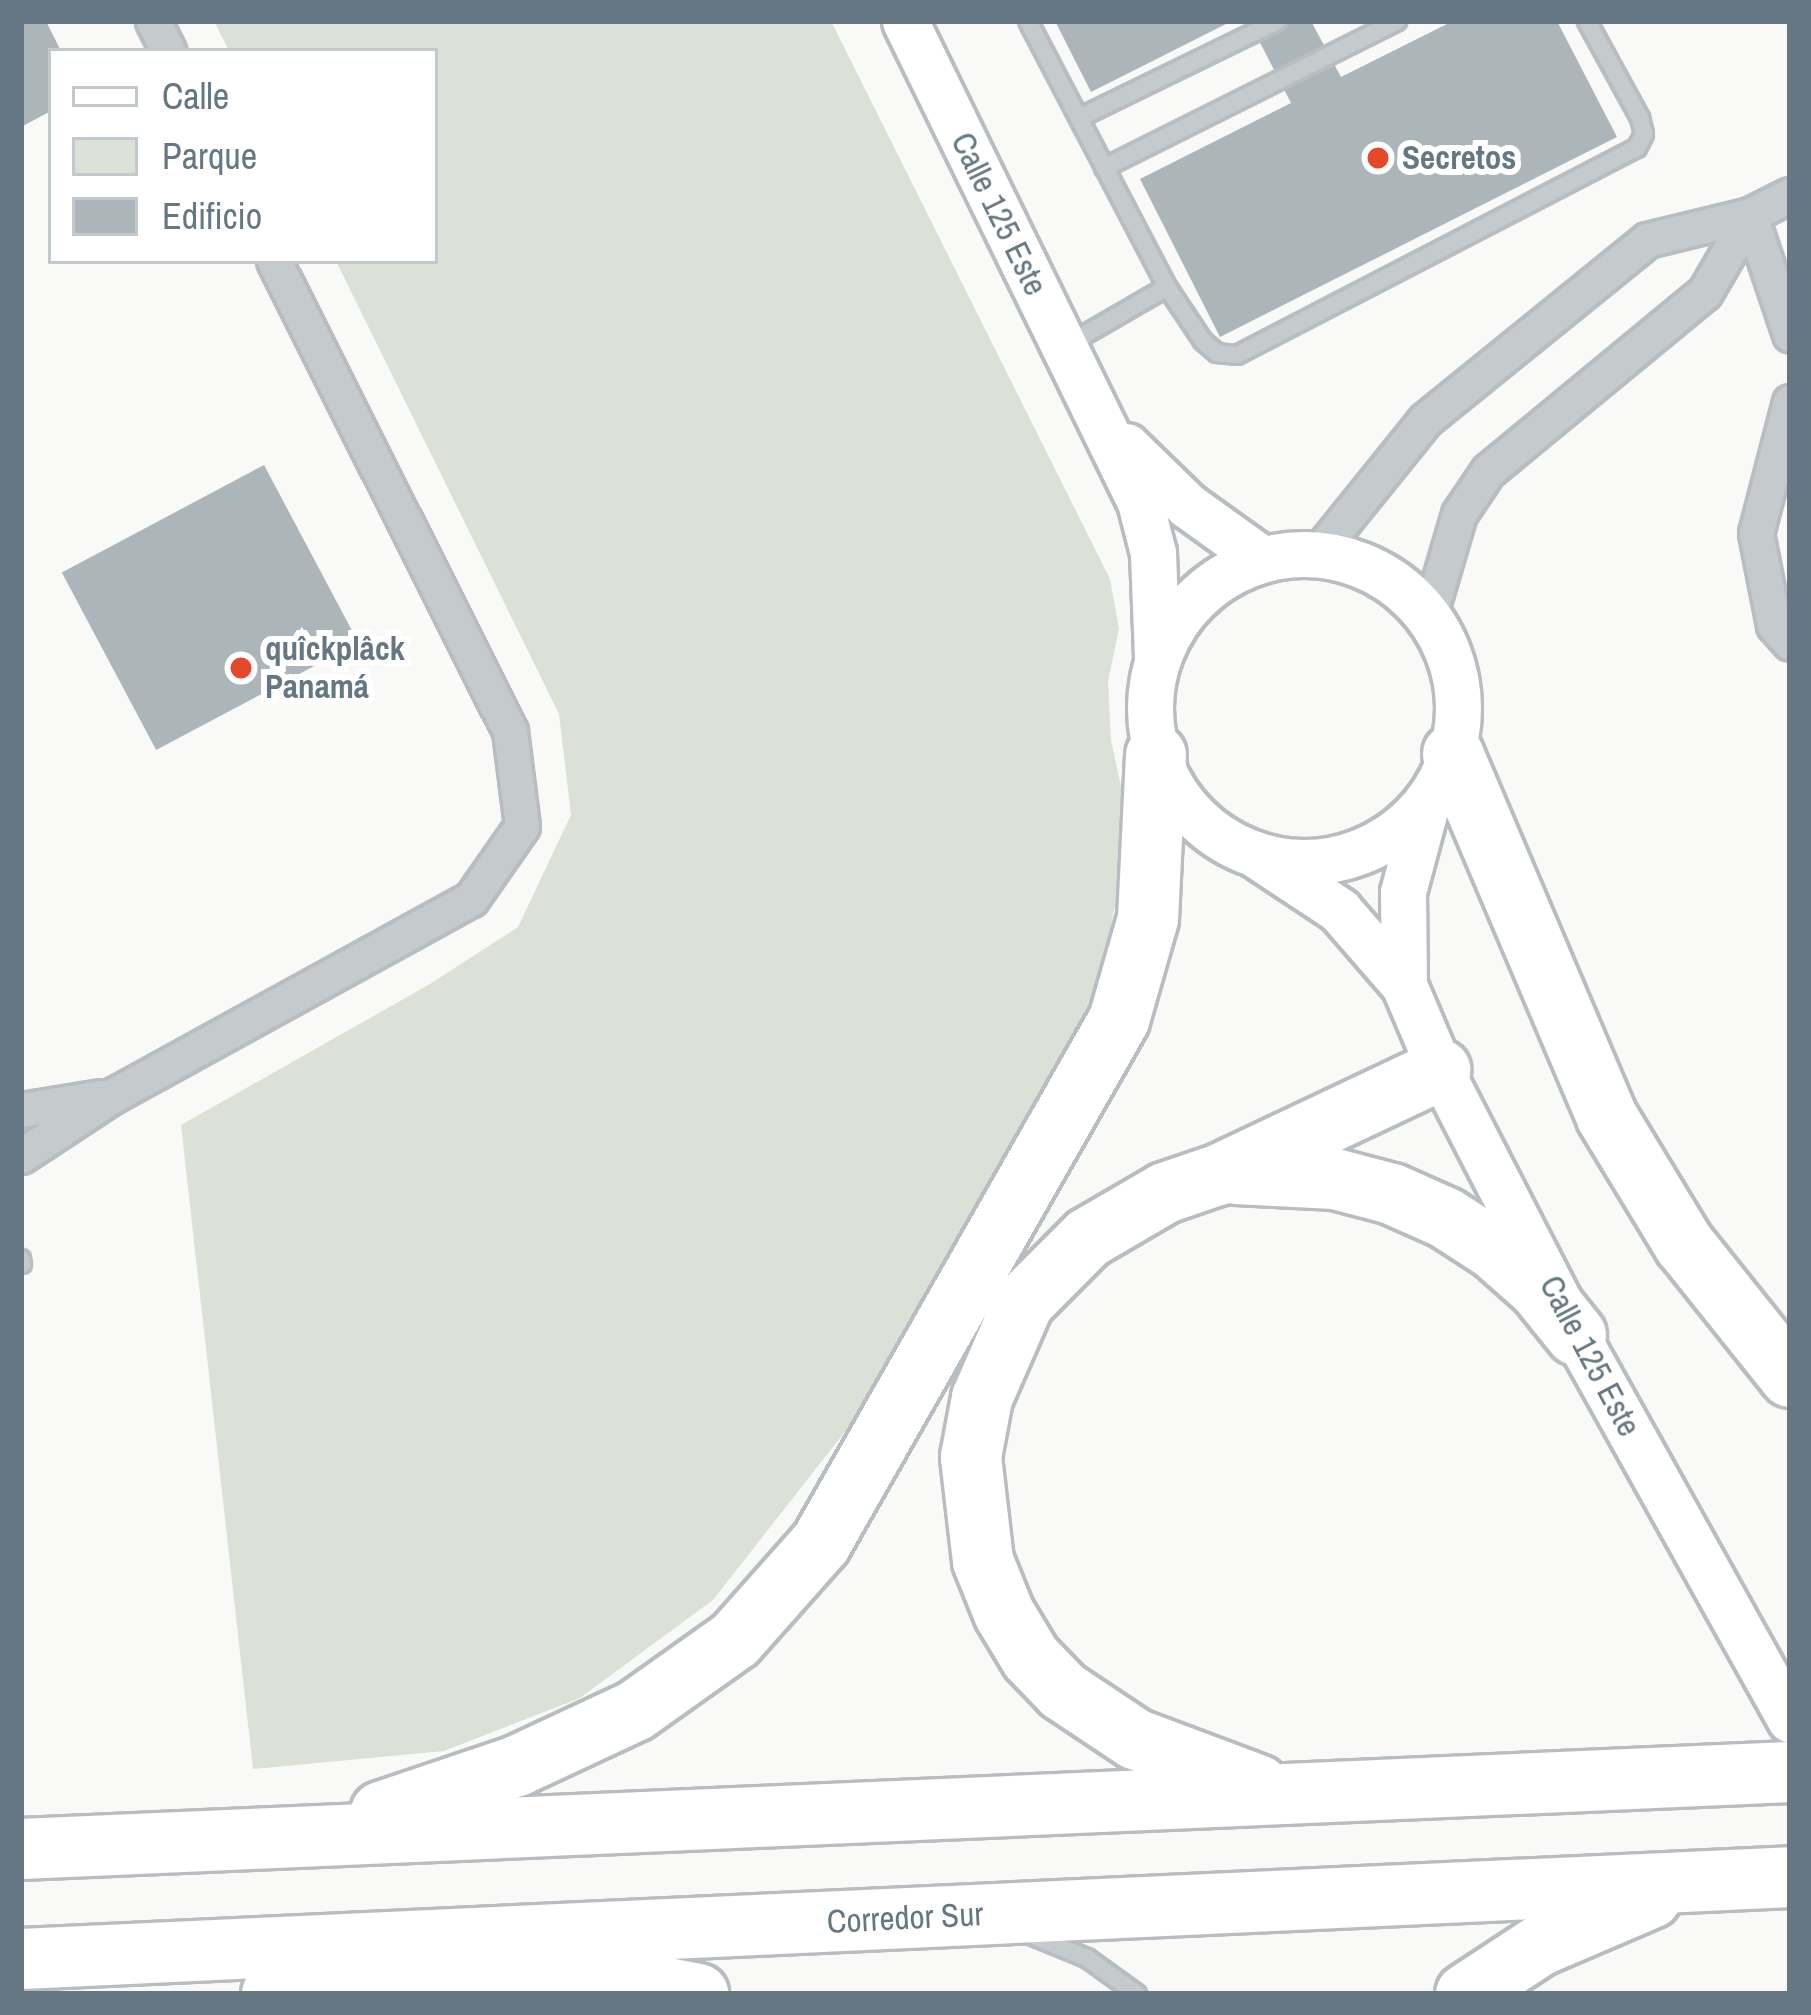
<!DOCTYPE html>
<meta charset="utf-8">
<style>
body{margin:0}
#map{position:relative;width:1811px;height:2015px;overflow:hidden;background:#f9f9f7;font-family:"Archivo Narrow",sans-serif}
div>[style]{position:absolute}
.green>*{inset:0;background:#dbe1d7}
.building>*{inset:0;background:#abb5ba;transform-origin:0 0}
.roads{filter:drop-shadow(3px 0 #b7bdc1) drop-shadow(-3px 0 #b7bdc1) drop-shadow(0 3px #b7bdc1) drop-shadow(0 -3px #b7bdc1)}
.lane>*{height:16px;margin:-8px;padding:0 8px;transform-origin:8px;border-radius:8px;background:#c5cacc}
.street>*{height:33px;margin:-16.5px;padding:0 16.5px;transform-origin:16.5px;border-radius:16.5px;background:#c5cacc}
.secondary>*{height:45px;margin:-22.5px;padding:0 22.5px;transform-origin:22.5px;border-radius:22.5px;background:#fff}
.secondary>.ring{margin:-22.5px;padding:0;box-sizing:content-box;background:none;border:45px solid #fff;border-radius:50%}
.highway>*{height:60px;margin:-30px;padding:0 30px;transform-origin:30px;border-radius:30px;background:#fff}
.dots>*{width:33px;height:33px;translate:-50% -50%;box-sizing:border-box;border:6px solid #fff;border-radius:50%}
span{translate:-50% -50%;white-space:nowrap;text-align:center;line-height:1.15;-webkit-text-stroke:12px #fff;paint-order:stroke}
.poi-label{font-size:33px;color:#647782;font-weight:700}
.left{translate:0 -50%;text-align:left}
.street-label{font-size:33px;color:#647782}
.frame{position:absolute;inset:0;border:24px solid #647782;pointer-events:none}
.legend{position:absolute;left:48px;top:48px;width:390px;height:216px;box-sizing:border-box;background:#fff;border:3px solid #c1c9cd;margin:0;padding:15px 21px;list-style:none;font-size:36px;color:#647782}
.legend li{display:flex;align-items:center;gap:24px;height:60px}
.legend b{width:60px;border:3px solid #c1c9cd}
</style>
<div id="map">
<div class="green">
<i style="clip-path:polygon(214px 21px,831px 21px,1110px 579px,1119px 629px,1108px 681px,1111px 740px,1124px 801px,1122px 869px,1102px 972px,1067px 1057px,847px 1429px,713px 1600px,580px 1698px,444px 1751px,253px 1769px,181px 1125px,430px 984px,518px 927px,571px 815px,559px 714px,336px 261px,435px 261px,435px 51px,229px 51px)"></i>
</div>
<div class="building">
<i style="clip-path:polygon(21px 21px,46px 21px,61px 51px,51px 51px,51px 111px,21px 127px)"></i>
<i style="clip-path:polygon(1055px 21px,1232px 21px,1091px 92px)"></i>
<i style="clip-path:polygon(1249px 21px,1311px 21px,1341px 77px,1453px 21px,1557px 21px,1617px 137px,1220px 337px,1140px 179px,1291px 103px)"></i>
<i style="left:264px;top:465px;width:201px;height:229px;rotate:62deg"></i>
</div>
<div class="roads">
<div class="lane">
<i style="left:1028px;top:21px;width:300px;rotate:62.4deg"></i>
<i style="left:1167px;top:287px;width:65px;rotate:56.3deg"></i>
<i style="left:1203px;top:341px;width:18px;rotate:41deg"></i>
<i style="left:1217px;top:353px;width:20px;rotate:6deg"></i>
<i style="left:1237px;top:355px;width:450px;rotate:-27.4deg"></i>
<i style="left:1637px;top:148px;width:16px;rotate:-63deg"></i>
<i style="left:1644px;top:134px;width:16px;rotate:-104deg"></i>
<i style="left:1640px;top:118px;width:111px;rotate:-118.7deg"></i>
<i style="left:1079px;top:118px;width:221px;rotate:-26deg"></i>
<i style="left:1104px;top:168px;width:328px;rotate:-26.6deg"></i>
<i style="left:1065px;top:346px;width:118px;rotate:-30deg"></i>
<i style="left:21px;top:1259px;width:5px;rotate:79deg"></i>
<i style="left:1026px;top:1933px;width:66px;rotate:22.3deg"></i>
<i style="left:1087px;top:1958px;width:62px;rotate:35.8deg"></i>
</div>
<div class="street">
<i style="left:153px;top:21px;width:34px;rotate:63deg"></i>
<i style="left:1750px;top:215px;width:126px;rotate:71.4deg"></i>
<i style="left:1790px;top:402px;width:135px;rotate:104.5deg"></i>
<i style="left:1756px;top:533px;width:94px;rotate:78.9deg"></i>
<i style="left:1774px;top:625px;width:24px;rotate:48deg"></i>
<i style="left:1317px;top:554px;width:172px;rotate:-51.1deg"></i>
<i style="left:1425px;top:420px;width:286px;rotate:-39deg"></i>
<i style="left:1647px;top:240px;width:106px;rotate:-13.6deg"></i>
<i style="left:1750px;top:215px;width:45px;rotate:-26.6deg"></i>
<i style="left:1429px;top:616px;width:106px;rotate:-73.6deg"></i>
<i style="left:1459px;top:514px;width:52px;rotate:-56deg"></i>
<i style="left:1488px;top:471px;width:281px;rotate:-39.5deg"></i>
<i style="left:1705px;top:292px;width:89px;rotate:-59.7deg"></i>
<i style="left:21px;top:1110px;width:81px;rotate:-9.2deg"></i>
<i style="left:21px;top:1156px;width:111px;rotate:-33.3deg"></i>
<i style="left:114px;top:1095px;width:407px;rotate:-28.8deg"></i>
<i style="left:471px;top:899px;width:89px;rotate:-55.1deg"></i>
<i style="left:522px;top:826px;width:96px;rotate:-97.2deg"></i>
<i style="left:510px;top:731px;width:526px;rotate:-116.66deg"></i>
</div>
<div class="secondary">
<i style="left:905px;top:21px;width:535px;rotate:63.96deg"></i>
<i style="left:1140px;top:502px;width:53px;rotate:75.7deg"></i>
<i style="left:1153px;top:553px;width:103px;rotate:87.8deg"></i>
<i style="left:1126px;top:446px;width:86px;rotate:44.1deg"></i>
<i style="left:1188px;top:506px;width:91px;rotate:35.6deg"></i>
<i class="ring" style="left:1150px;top:554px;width:263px;height:263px"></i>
<i style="left:1256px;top:855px;width:100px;rotate:33.5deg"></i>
<i style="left:1339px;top:910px;width:99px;rotate:49.1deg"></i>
<i style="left:1404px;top:985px;width:92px;rotate:67deg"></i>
<i style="left:1440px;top:1070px;width:298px;rotate:62.8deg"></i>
<i style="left:1576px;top:1335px;width:440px;rotate:60.9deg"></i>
<i style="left:1404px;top:985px;width:93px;rotate:-90.6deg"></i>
<i style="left:1403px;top:892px;width:89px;rotate:-75deg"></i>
</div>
<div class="highway">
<i style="left:1453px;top:754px;width:394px;rotate:67deg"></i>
<i style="left:1607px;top:1117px;width:149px;rotate:58.8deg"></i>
<i style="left:1684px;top:1244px;width:170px;rotate:51.4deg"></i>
<i style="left:1236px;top:1174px;width:99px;rotate:2.9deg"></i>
<i style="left:1335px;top:1179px;width:59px;rotate:14.7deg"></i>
<i style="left:1392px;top:1194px;width:59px;rotate:24deg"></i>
<i style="left:1446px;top:1218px;width:59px;rotate:33.1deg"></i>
<i style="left:1495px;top:1250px;width:59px;rotate:41.6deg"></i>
<i style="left:1539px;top:1289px;width:59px;rotate:51.2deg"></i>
<i style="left:1258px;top:1785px;width:131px;rotate:-159.5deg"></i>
<i style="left:1135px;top:1739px;width:87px;rotate:-146.3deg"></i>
<i style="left:1063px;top:1691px;width:46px;rotate:-134.1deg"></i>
<i style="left:1031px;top:1658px;width:52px;rotate:-121deg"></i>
<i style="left:1004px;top:1613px;width:56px;rotate:-112deg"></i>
<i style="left:983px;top:1561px;width:105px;rotate:-96.6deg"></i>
<i style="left:971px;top:1457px;width:60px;rotate:-79.4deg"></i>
<i style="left:982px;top:1398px;width:105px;rotate:-66.4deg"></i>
<i style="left:1024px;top:1302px;width:91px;rotate:-45deg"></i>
<i style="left:1088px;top:1238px;width:89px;rotate:-30.3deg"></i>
<i style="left:1165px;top:1193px;width:56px;rotate:-18.8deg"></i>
<i style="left:1218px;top:1175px;width:246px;rotate:-25.3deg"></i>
<i style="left:381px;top:1812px;width:144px;rotate:-18.7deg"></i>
<i style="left:517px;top:1766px;width:130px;rotate:-25deg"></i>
<i style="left:635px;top:1711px;width:123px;rotate:-35.4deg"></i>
<i style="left:735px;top:1640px;width:130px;rotate:-48.4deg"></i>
<i style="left:821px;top:1543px;width:602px;rotate:-60.33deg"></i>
<i style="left:1119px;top:1020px;width:105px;rotate:-74deg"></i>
<i style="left:1148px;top:919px;width:164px;rotate:-87.2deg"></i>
<i style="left:21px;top:1849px;width:1771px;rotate:-2.49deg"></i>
<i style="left:21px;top:1959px;width:1771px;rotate:-2.65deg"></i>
<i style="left:272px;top:1994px;width:390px;rotate:-1deg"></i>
<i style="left:662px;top:1987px;width:37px;rotate:11deg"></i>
<i style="left:1466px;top:1994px;width:87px;rotate:-33.3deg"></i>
<i style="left:1539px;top:1946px;width:122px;rotate:-23.2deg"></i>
</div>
</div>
<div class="dots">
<i style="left:1378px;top:158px;background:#e64929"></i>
<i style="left:241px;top:668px;background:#e64929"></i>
</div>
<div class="poi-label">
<span class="left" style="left:1402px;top:158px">Secretos</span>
<span class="left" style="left:265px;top:668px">quîckplâck<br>Panamá</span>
</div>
<div class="street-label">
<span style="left:999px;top:214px;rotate:64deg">Calle 125 Este</span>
<span style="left:1590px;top:1356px;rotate:62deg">Calle 125 Este</span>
<span style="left:905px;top:1918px;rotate:-3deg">Corredor Sur</span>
</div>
<div class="frame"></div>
<ul class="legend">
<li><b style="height:15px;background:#fff"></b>Calle</li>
<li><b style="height:33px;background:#dbe1d7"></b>Parque</li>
<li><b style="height:33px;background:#abb5ba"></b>Edificio</li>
</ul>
</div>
